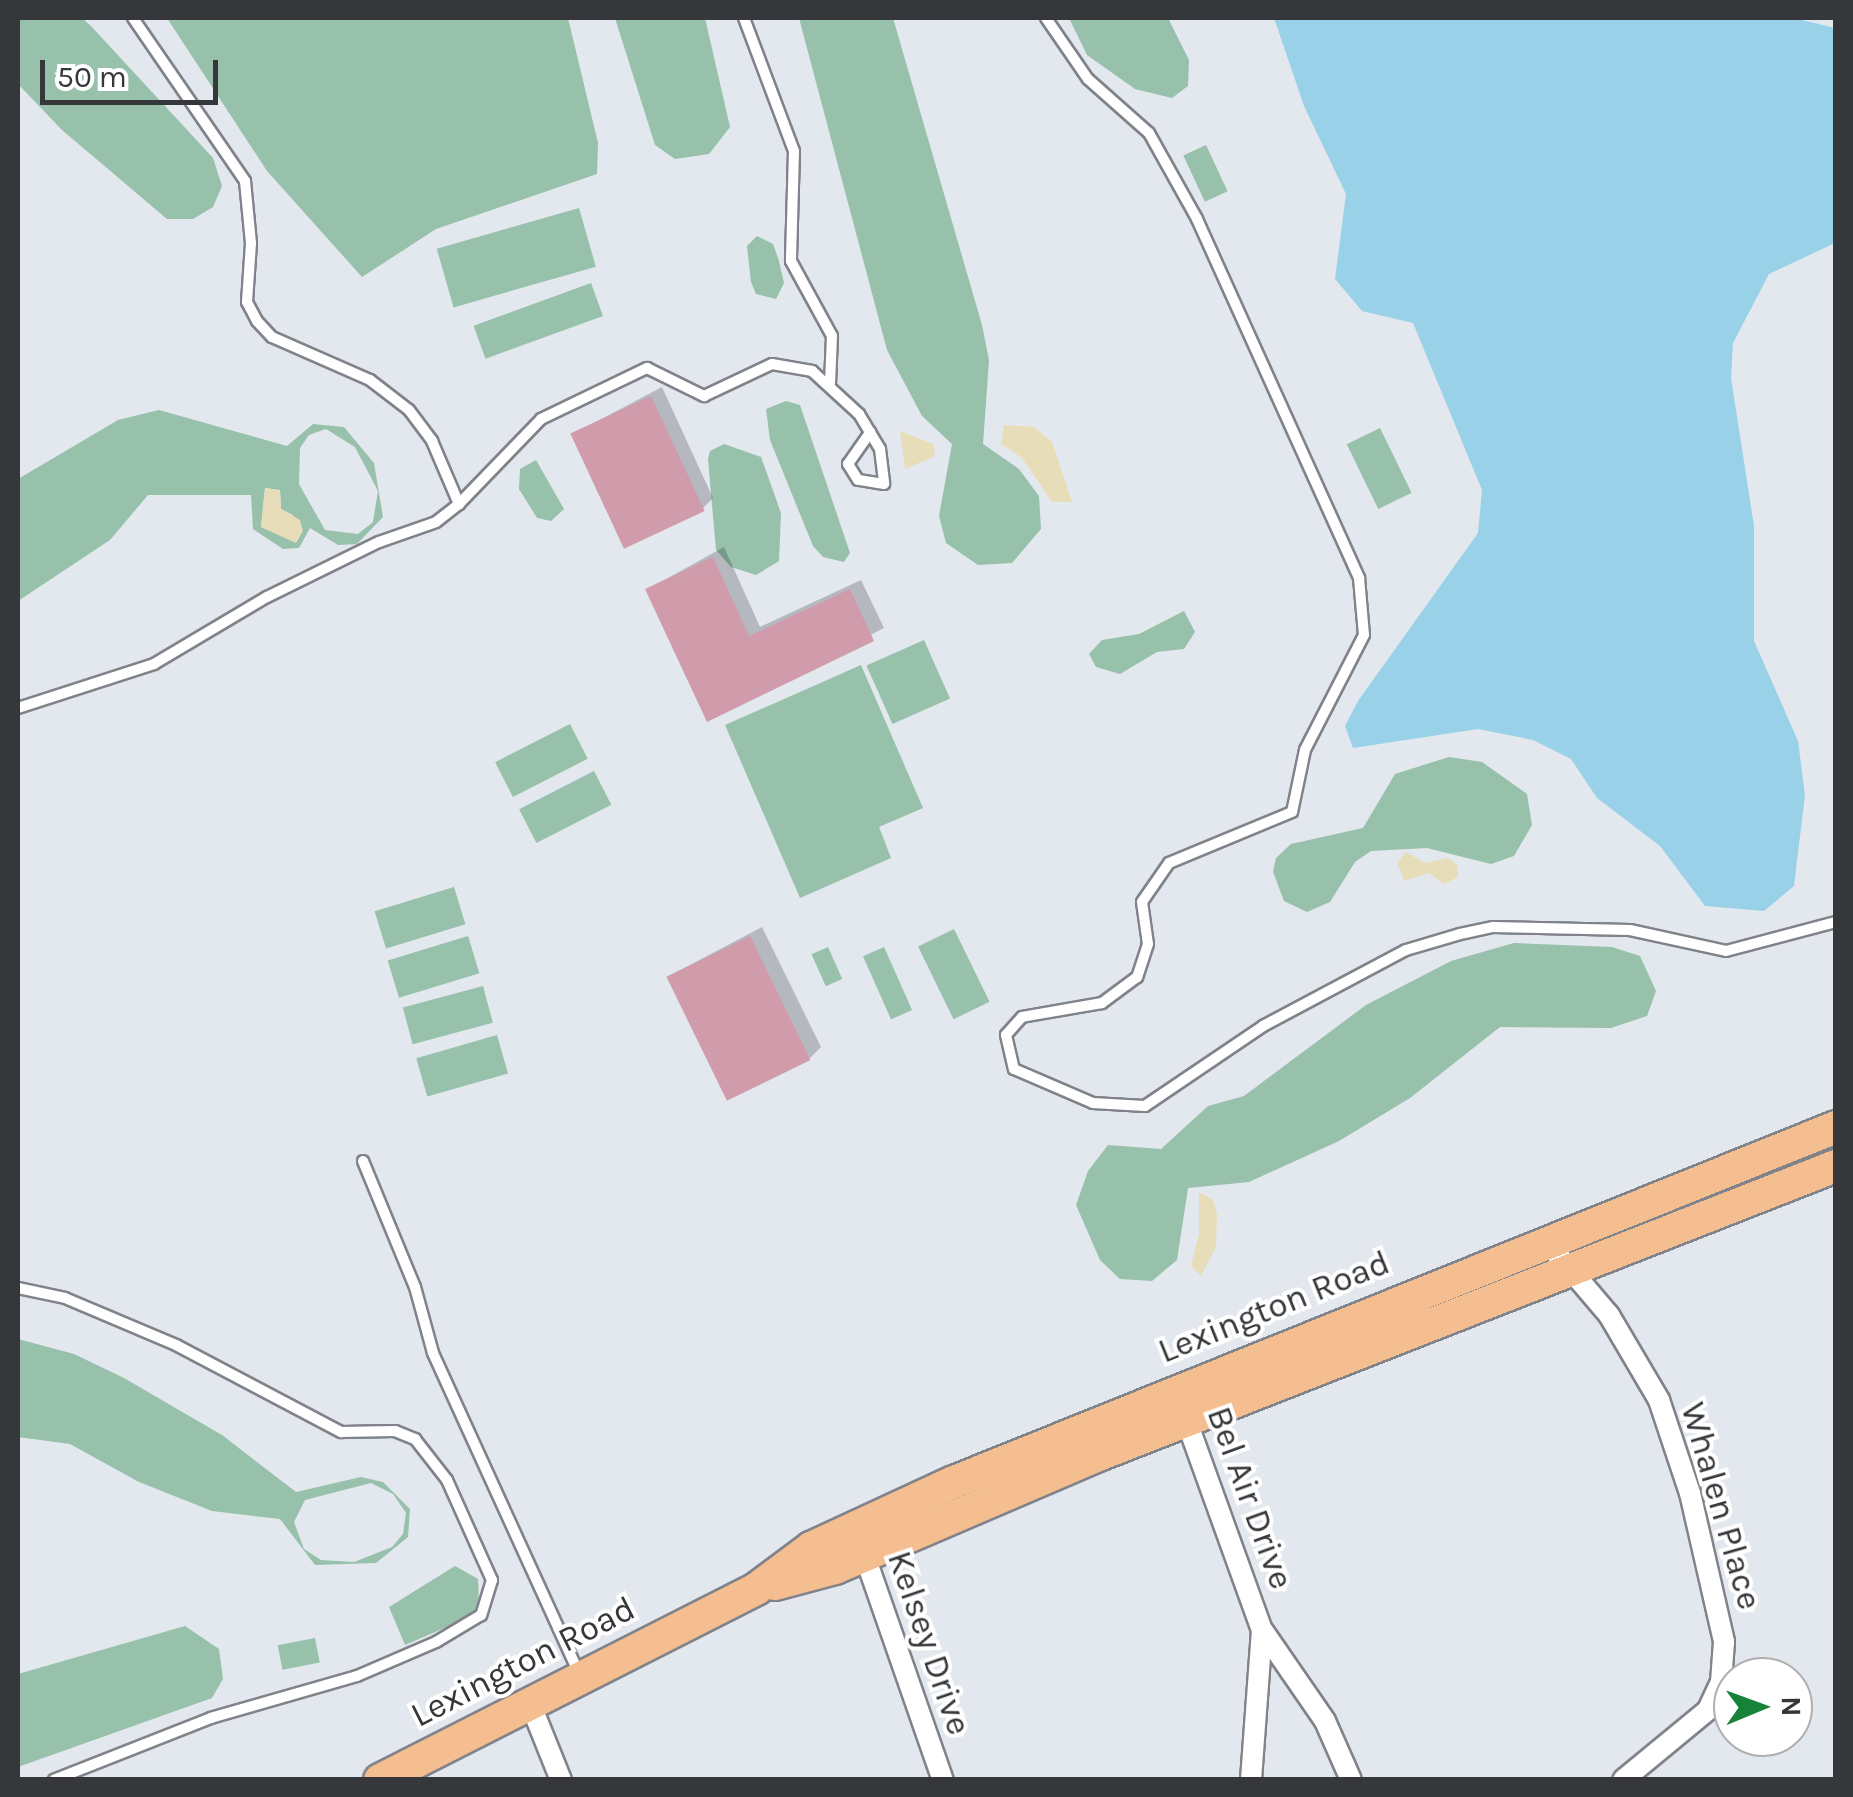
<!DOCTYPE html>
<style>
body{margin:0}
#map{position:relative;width:1853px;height:1797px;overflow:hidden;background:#e3e7ee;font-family:Karla,sans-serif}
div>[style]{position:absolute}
.green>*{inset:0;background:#97c1aa;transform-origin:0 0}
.sand>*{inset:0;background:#e7deb9}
.water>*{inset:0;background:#99d2e8}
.shadow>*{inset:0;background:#0003}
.building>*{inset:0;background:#d09cab;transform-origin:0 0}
.roads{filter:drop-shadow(2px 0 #80838a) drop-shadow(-2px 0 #80838a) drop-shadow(0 2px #80838a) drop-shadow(0 -2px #80838a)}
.lane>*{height:10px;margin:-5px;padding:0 5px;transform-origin:5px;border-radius:5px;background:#fff}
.street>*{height:20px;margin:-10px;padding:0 10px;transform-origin:10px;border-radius:10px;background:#fff}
.primary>*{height:32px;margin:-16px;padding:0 16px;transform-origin:16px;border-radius:16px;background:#f5be91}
span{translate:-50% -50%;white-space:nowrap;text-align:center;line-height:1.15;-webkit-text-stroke:8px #fff;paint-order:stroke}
.street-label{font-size:35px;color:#36373a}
.frame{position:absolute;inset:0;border:20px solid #36373a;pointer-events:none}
.north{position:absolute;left:1713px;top:1657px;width:100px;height:100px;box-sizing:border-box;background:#fff;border:2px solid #afafb0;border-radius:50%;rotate:89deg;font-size:28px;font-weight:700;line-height:40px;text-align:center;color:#36373a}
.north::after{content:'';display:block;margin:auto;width:35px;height:45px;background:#178339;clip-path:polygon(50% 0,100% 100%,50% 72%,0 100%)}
.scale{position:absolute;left:40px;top:60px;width:178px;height:45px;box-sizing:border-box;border:5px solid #36373a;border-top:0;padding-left:12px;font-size:30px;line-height:35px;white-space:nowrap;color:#36373a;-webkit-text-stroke:8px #fff;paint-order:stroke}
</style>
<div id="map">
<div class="green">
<i style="clip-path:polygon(18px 18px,82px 18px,91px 26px,213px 158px,222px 186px,213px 207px,193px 219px,167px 219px,62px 130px,18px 84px)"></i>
<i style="clip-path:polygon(167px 18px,568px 18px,598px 143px,597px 174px,436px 229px,362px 277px,267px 171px)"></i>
<i style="clip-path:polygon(615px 18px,705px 18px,730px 127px,709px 154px,675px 159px,655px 145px)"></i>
<i style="clip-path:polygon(799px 18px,893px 18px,982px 325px,989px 360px,983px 444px,1019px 469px,1039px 496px,1041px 529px,1012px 563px,978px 565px,946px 543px,939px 516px,952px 444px,922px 416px,887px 350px)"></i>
<i style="clip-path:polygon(1069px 18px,1168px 18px,1189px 60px,1188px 86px,1172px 98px,1135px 89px,1087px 55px)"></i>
<i style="left:1206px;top:145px;width:51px;height:25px;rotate:65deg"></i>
<i style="left:579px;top:208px;width:61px;height:148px;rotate:74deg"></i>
<i style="clip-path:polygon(757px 236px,773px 244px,779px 261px,784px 283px,776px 299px,756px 294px,751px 282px,747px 246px)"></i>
<i style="left:591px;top:283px;width:35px;height:125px;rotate:70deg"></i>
<i style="clip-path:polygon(786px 401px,800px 405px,850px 553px,844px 562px,823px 557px,813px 546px,770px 440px,766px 409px)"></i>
<i style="clip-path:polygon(evenodd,159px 410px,287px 446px,313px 424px,344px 427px,374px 463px,383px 517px,357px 544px,338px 545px,310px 528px,299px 548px,283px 549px,253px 529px,251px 495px,148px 495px,110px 540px,18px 601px,18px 479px,118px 420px,159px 410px,326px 429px,355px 447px,378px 491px,373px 522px,358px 534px,325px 530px,299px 484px,300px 448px,309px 435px,326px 429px,159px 410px,265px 488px,280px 490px,281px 509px,293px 515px,283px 536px,261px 527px,265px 488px)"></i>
<i style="left:1380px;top:428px;width:72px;height:37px;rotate:64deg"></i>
<i style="clip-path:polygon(724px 444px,761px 457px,781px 513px,779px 561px,756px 575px,731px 567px,716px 550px,708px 459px,710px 451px)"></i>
<i style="clip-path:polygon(536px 460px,564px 509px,551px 521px,537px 518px,519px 489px,520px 469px)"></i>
<i style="clip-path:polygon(1184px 611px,1195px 632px,1184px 649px,1157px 652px,1120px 674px,1096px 667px,1089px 654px,1102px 640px,1139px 634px)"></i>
<i style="left:924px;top:640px;width:64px;height:63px;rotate:66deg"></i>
<i style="clip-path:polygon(861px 665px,923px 808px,879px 827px,891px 858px,800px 898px,725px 725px)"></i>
<i style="left:570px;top:724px;width:39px;height:84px;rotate:63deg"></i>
<i style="clip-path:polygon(1449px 757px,1482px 762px,1527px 794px,1532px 825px,1514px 856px,1491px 864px,1427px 848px,1371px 851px,1355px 862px,1330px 902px,1307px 912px,1284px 901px,1273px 872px,1276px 858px,1291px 844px,1363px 828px,1395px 774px)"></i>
<i style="left:594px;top:771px;width:38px;height:84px;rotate:63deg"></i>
<i style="left:454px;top:887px;width:39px;height:83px;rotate:73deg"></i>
<i style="left:954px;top:929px;width:81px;height:40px;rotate:64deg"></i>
<i style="left:468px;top:936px;width:39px;height:84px;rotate:73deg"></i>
<i style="clip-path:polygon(1514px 943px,1612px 947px,1640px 956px,1656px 991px,1647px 1016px,1611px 1028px,1500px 1027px,1410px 1098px,1339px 1141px,1249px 1182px,1188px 1188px,1177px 1260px,1152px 1281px,1120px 1279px,1100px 1260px,1076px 1205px,1088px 1171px,1108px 1145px,1161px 1149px,1208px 1106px,1244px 1096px,1366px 1005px,1451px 961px)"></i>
<i style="left:828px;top:947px;width:35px;height:18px;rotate:66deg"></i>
<i style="left:884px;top:947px;width:69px;height:23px;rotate:66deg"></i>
<i style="left:483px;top:986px;width:38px;height:83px;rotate:75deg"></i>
<i style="left:497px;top:1035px;width:40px;height:84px;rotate:74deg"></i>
<i style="clip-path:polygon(evenodd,18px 1339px,74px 1354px,124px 1378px,222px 1435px,296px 1492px,361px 1477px,383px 1482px,410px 1509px,408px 1537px,376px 1563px,315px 1565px,280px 1519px,212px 1511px,139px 1482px,70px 1444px,18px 1437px,18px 1339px,371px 1483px,393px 1494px,406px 1513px,403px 1534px,392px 1547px,354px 1562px,321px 1560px,304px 1549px,294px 1522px,305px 1500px,371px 1483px)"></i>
<i style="clip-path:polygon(455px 1566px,478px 1579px,479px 1605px,470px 1617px,405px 1645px,389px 1607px)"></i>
<i style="clip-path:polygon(185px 1626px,219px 1649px,223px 1679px,212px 1698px,18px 1767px,18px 1674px)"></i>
<i style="left:315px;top:1638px;width:25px;height:38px;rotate:79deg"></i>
</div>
<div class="sand">
<i style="clip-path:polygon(1004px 425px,1034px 427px,1052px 442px,1072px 502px,1052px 502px,1022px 458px,1001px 444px)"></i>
<i style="clip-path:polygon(900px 431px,933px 444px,935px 456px,905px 469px)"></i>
<i style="clip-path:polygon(265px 488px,280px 490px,281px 509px,300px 520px,303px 531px,296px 543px,261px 527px)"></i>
<i style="clip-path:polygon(1406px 852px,1424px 863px,1449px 858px,1458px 866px,1458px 877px,1444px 884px,1429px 873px,1404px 881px,1397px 863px)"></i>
<i style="clip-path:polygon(1199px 1192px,1213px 1200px,1217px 1215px,1216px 1247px,1201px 1276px,1191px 1266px,1199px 1234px)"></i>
</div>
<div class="water">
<i style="clip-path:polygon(1274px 18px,1794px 18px,1835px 28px,1835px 243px,1769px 274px,1733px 343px,1731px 378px,1754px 526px,1754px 641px,1798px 741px,1805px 795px,1794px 886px,1764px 911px,1705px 906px,1660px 846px,1597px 798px,1571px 759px,1533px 740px,1478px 729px,1353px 748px,1345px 726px,1358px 701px,1478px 533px,1482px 490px,1413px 323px,1362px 311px,1335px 279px,1346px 194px,1304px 106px)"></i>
</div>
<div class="shadow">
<i style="clip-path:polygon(662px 387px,713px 498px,702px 509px,573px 434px)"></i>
<i style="clip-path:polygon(724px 547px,760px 627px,861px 580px,884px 628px,708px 719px,648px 589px)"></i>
<i style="clip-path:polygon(762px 927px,821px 1047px,810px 1058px,669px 976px)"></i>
</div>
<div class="building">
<i style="left:651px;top:396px;width:127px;height:89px;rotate:65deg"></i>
<i style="clip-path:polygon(713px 557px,749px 636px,850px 589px,874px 641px,707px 722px,645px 589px)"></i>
<i style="left:750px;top:936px;width:138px;height:93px;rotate:64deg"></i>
</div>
<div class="roads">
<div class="lane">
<i style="left:133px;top:18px;width:198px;rotate:55.5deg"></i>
<i style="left:245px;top:181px;width:62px;rotate:84.5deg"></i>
<i style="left:251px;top:243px;width:59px;rotate:93.9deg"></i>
<i style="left:247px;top:302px;width:21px;rotate:62deg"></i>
<i style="left:257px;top:321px;width:22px;rotate:47deg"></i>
<i style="left:272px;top:337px;width:107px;rotate:23.7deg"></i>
<i style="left:370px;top:380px;width:49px;rotate:37.6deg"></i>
<i style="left:409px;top:410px;width:39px;rotate:53deg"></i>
<i style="left:432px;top:441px;width:69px;rotate:66.8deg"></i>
<i style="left:459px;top:504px;width:118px;rotate:-46deg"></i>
<i style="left:541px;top:419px;width:118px;rotate:-25.7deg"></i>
<i style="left:647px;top:368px;width:64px;rotate:26.2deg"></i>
<i style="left:704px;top:396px;width:75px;rotate:-25.2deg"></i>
<i style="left:772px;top:364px;width:41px;rotate:9.9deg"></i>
<i style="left:812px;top:371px;width:64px;rotate:42.5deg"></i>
<i style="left:859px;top:414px;width:41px;rotate:59deg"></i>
<i style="left:880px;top:449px;width:35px;rotate:83deg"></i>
<i style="left:884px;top:484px;width:26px;rotate:-171deg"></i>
<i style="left:858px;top:480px;width:19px;rotate:-122deg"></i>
<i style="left:848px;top:464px;width:39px;rotate:-55deg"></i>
<i style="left:744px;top:18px;width:142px;rotate:69.4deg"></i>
<i style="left:794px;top:151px;width:110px;rotate:91.6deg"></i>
<i style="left:791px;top:261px;width:85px;rotate:61.3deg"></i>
<i style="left:832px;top:336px;width:47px;rotate:92.4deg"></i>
<i style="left:1046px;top:18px;width:74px;rotate:55.5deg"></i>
<i style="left:1088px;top:79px;width:81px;rotate:41.5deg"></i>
<i style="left:1149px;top:133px;width:98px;rotate:60.8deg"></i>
<i style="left:1197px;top:219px;width:394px;rotate:65.7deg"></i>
<i style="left:1359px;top:578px;width:57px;rotate:85deg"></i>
<i style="left:1364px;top:635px;width:129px;rotate:117.2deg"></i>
<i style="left:1305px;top:750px;width:63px;rotate:101.8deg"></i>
<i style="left:1292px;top:812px;width:133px;rotate:157.5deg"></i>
<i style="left:1169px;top:863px;width:47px;rotate:124.7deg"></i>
<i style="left:1142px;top:902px;width:42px;rotate:81.9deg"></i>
<i style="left:1148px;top:944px;width:35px;rotate:108deg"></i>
<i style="left:1137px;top:977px;width:44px;rotate:143.4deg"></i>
<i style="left:1102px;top:1003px;width:81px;rotate:170.1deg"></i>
<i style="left:1022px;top:1017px;width:24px;rotate:132deg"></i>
<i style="left:1006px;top:1035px;width:35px;rotate:77deg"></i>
<i style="left:1014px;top:1069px;width:86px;rotate:23.3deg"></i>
<i style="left:1093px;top:1103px;width:52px;rotate:3.3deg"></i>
<i style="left:1145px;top:1106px;width:143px;rotate:-34.1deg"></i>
<i style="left:1263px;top:1026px;width:162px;rotate:-28deg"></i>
<i style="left:1406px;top:950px;width:56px;rotate:-16.5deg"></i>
<i style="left:1460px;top:934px;width:34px;rotate:-12deg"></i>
<i style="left:1493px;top:927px;width:137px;rotate:1.3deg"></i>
<i style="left:1630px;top:930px;width:98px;rotate:12.3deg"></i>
<i style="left:1726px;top:951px;width:114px;rotate:-14.8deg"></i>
<i style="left:18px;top:708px;width:143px;rotate:-17.9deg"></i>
<i style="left:154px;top:664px;width:131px;rotate:-30.7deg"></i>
<i style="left:267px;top:597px;width:125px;rotate:-26.2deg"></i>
<i style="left:379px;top:542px;width:60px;rotate:-19.3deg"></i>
<i style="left:436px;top:522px;width:29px;rotate:-38deg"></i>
<i style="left:363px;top:1161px;width:136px;rotate:67.6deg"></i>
<i style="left:415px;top:1287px;width:68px;rotate:74.7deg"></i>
<i style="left:433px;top:1353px;width:354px;rotate:65.5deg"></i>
<i style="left:18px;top:1288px;width:48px;rotate:12deg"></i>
<i style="left:65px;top:1298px;width:121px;rotate:22.9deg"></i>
<i style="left:176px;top:1345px;width:187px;rotate:27.8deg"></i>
<i style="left:341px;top:1432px;width:54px;rotate:-1.1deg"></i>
<i style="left:395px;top:1431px;width:22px;rotate:22deg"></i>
<i style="left:415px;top:1439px;width:52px;rotate:52deg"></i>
<i style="left:447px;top:1480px;width:110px;rotate:65.8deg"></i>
<i style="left:492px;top:1580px;width:37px;rotate:107deg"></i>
<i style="left:481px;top:1615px;width:52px;rotate:149deg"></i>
<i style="left:436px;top:1642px;width:86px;rotate:156.7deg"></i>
<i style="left:357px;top:1676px;width:152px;rotate:164deg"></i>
<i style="left:211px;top:1718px;width:169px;rotate:158.5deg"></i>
</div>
<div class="street">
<i style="left:1546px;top:1241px;width:97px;rotate:49.6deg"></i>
<i style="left:1609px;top:1315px;width:99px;rotate:59.5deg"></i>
<i style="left:1659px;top:1400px;width:98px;rotate:71.6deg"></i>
<i style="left:1690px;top:1493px;width:153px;rotate:77.1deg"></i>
<i style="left:1724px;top:1642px;width:40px;rotate:94.3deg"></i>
<i style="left:1721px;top:1682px;width:31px;rotate:115deg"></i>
<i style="left:1708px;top:1710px;width:110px;rotate:140.5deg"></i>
<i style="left:1183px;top:1411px;width:233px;rotate:70.2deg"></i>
<i style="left:1262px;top:1630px;width:150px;rotate:94.2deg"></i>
<i style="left:862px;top:1548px;width:246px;rotate:70.8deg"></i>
<i style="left:1263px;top:1631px;width:109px;rotate:55.4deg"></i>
<i style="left:1325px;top:1721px;width:64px;rotate:66.2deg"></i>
<i style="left:530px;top:1703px;width:83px;rotate:68.1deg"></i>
</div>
<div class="primary">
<i style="left:775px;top:1584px;width:62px;rotate:-14.9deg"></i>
<i style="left:835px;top:1568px;width:289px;rotate:-23.2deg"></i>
<i style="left:1101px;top:1454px;width:789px;rotate:-21.4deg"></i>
<i style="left:380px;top:1780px;width:422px;rotate:-26.9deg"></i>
<i style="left:756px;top:1589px;width:69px;rotate:-36.7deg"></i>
<i style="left:811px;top:1548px;width:157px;rotate:-24.8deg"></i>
<i style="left:954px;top:1482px;width:951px;rotate:-21.92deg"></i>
</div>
</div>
<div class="street-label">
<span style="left:1274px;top:1307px;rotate:-22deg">Lexington Road</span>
<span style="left:1250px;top:1498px;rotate:70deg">Bel Air Drive</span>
<span style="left:1721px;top:1506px;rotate:74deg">Whalen Place</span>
<span style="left:929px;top:1643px;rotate:71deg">Kelsey Drive</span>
<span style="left:523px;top:1662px;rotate:-27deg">Lexington Road</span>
</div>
<div class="frame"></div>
<div class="north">N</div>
<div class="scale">50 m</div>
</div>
